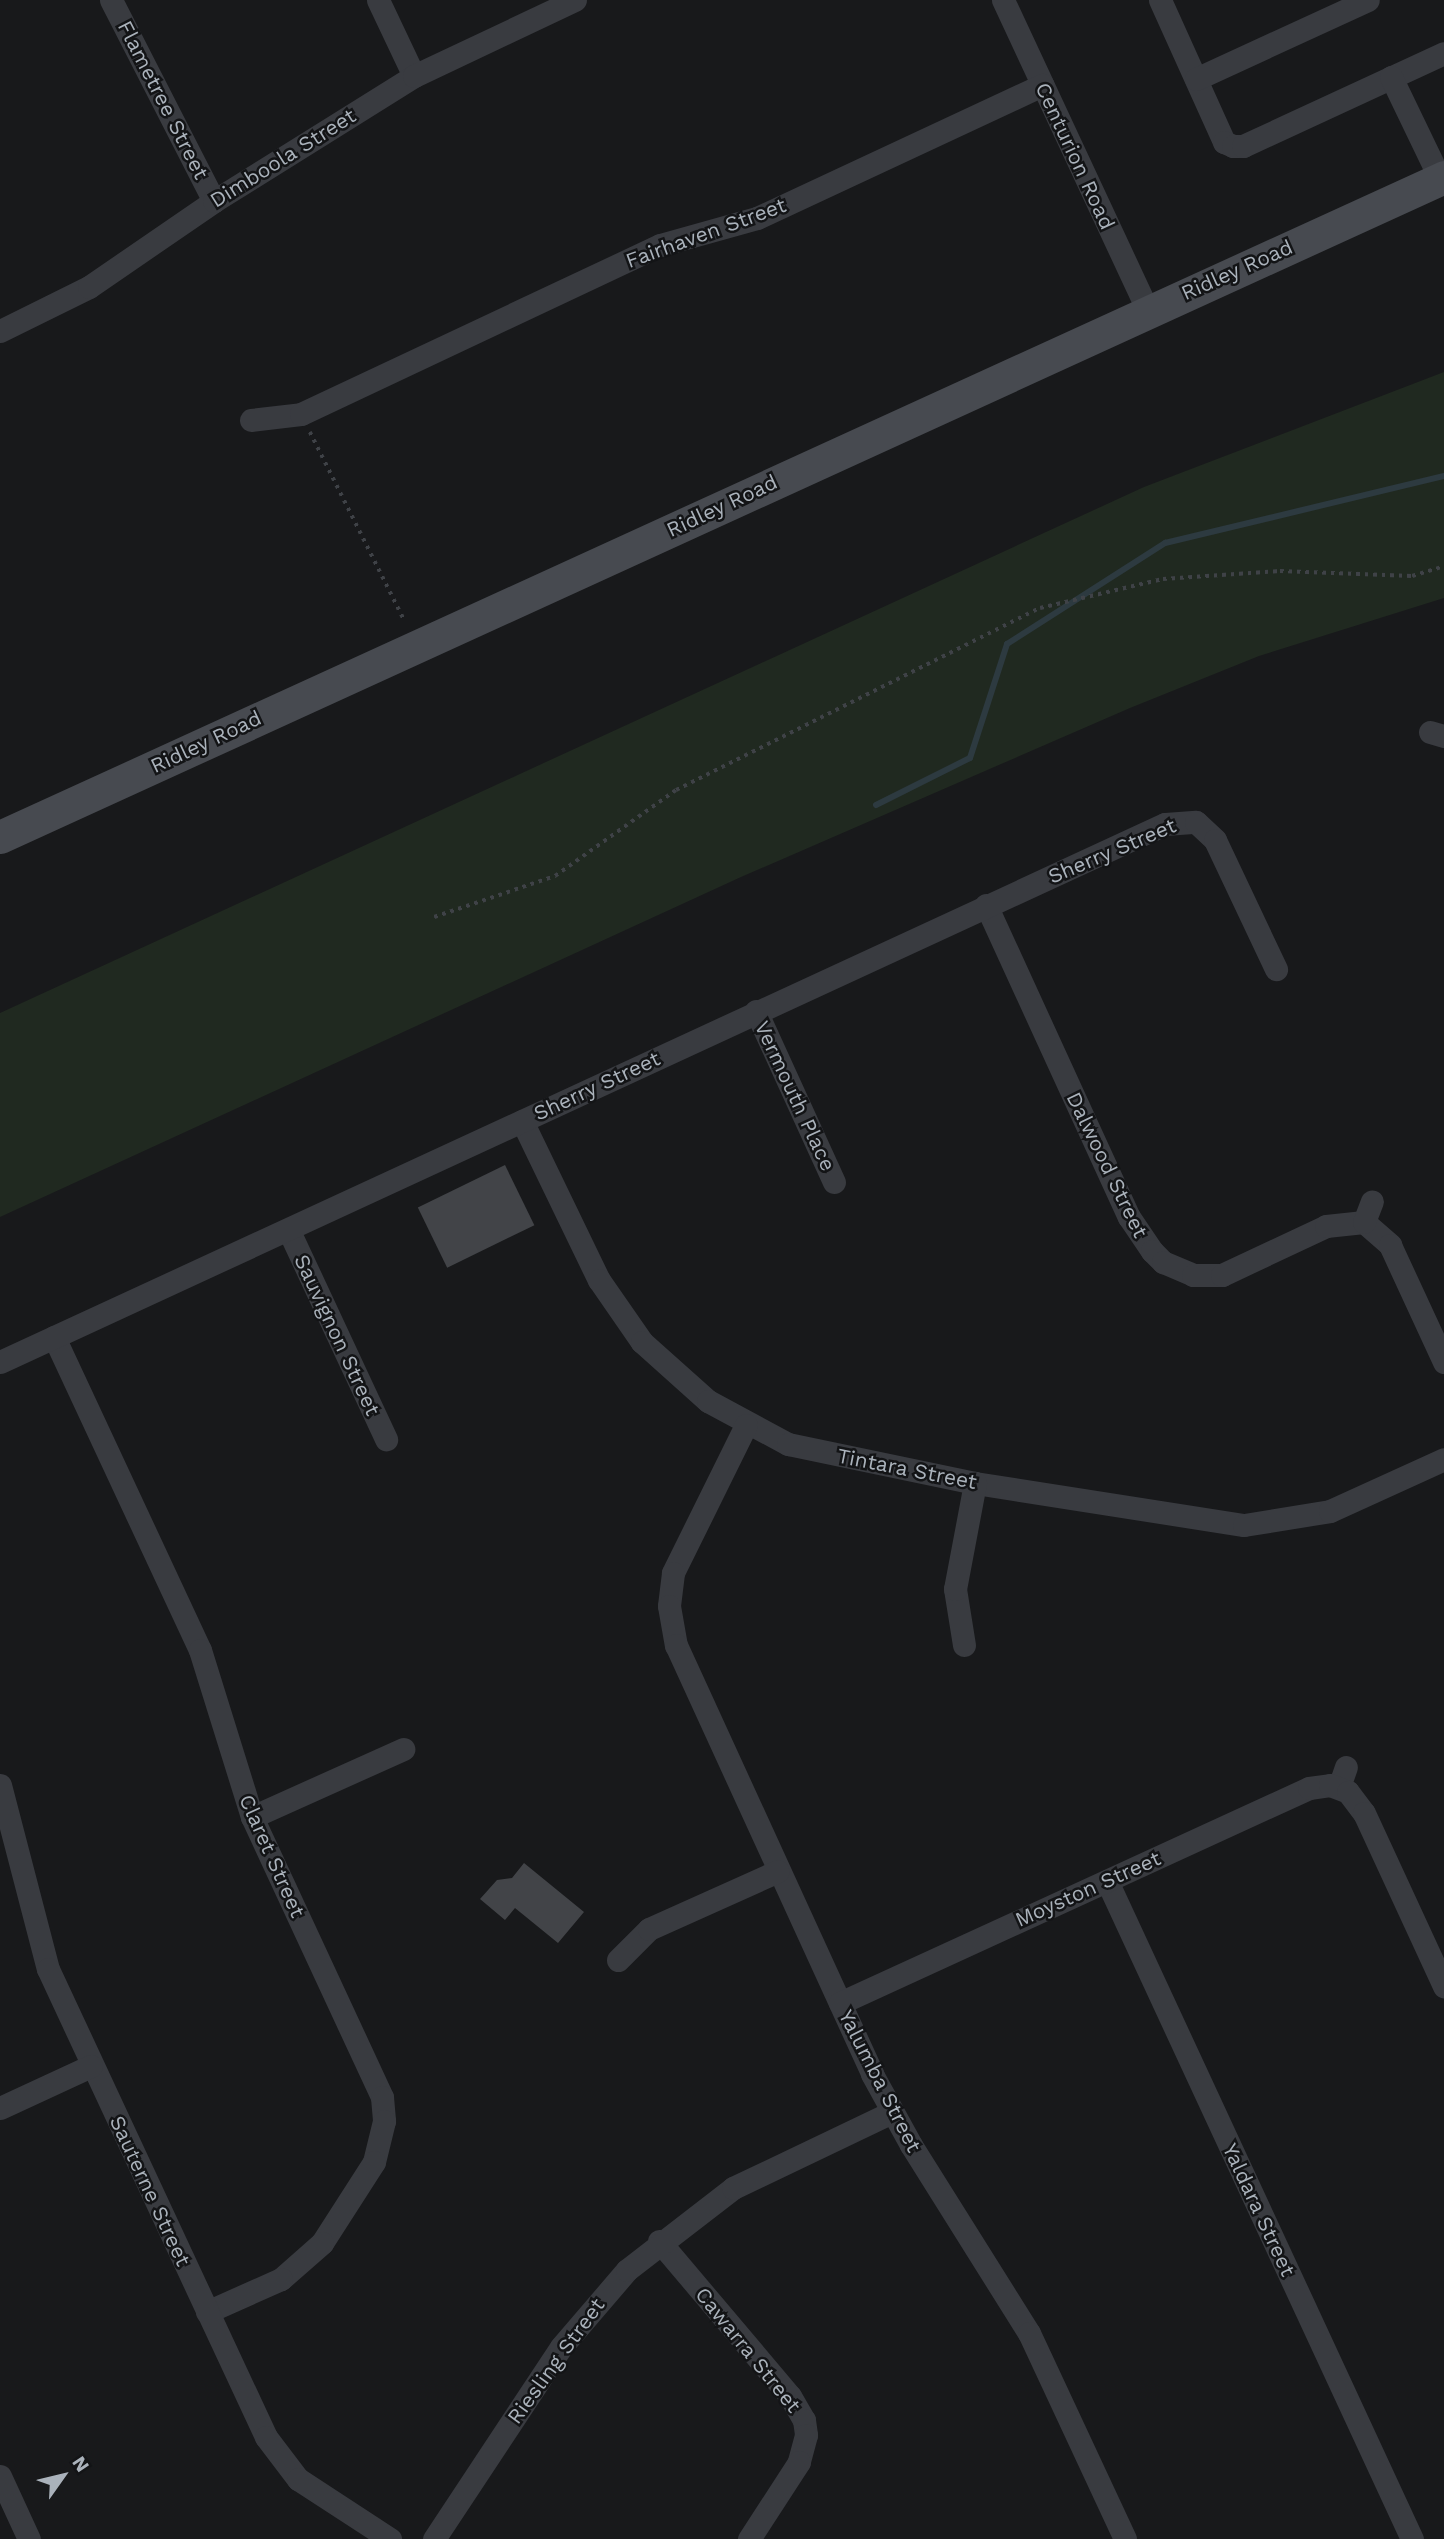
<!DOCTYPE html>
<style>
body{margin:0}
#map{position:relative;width:1444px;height:2539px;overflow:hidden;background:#18191b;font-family:"Work Sans",sans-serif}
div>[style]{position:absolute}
.green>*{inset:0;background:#202920}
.stream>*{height:6px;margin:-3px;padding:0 3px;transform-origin:3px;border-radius:3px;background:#2d3a40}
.building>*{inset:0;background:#424448;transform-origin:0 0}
.path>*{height:3.5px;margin-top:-1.75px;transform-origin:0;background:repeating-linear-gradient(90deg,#3f4247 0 3.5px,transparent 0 8.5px)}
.street>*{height:23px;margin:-11.5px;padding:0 11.5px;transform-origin:11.5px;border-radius:11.5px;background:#393b40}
.secondary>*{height:33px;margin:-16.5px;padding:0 16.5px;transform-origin:16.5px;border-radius:16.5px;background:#474a50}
span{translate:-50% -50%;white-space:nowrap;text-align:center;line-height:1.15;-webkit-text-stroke:5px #131416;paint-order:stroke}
.street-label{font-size:21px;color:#aab2bb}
.north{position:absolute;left:28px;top:2441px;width:70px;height:70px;-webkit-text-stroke:5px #131416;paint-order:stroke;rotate:56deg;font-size:19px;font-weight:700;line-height:28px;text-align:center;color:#aab2bb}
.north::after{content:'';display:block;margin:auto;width:24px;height:32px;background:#aab2bb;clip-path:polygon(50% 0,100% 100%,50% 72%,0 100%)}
</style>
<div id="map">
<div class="green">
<i style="clip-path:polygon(1444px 372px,1444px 598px,1259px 656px,1130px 708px,741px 877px,0 1217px,0 1013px,1144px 487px)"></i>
</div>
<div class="stream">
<i style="left:876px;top:805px;width:105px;rotate:-26.6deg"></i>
<i style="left:970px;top:758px;width:120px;rotate:-72deg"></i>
<i style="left:1007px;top:644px;width:188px;rotate:-32.6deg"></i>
<i style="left:1165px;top:543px;width:287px;rotate:-13.5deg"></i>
</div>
<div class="building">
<i style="left:505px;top:1165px;width:67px;height:97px;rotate:64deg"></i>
<i style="clip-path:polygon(524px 1863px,584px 1912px,558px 1943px,515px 1908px,505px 1920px,480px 1899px,497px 1880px,512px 1878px)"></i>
</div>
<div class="path">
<i style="left:310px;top:432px;width:212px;rotate:63.4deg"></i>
<i style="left:434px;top:917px;width:128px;rotate:-18.7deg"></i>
<i style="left:555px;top:876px;width:148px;rotate:-35.4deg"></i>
<i style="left:676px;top:790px;width:407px;rotate:-26.6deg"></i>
<i style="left:1040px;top:608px;width:126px;rotate:-13.3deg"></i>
<i style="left:1163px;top:579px;width:117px;rotate:-3.9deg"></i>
<i style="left:1280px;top:571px;width:132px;rotate:2.2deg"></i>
<i style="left:1412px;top:576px;width:34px;rotate:-17deg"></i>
</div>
<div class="street">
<i style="left:111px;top:0;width:226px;rotate:62.9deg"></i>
<i style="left:378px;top:0;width:84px;rotate:64.7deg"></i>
<i style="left:1003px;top:0;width:343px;rotate:65deg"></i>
<i style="left:1160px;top:0;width:156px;rotate:65.7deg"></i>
<i style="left:1224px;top:142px;width:10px;rotate:24deg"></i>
<i style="left:1233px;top:146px;width:10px"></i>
<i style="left:1243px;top:146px;width:221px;rotate:-24.8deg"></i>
<i style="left:1391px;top:77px;width:113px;rotate:64.3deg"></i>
<i style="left:1196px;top:79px;width:189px;rotate:-24.7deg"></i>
<i style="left:0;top:331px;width:99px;rotate:-26.3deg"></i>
<i style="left:89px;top:287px;width:152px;rotate:-34.5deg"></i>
<i style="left:214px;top:201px;width:236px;rotate:-32deg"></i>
<i style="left:414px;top:76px;width:178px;rotate:-25.3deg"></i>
<i style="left:251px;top:420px;width:50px;rotate:-6.8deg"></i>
<i style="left:301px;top:414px;width:397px;rotate:-25.2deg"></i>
<i style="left:660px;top:245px;width:101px;rotate:-15.6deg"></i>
<i style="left:757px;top:218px;width:315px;rotate:-25deg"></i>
<i style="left:1430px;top:732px;width:15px;rotate:16deg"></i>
<i style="left:986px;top:905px;width:343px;rotate:65.4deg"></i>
<i style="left:1129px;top:1217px;width:41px;rotate:55.9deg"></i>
<i style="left:1152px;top:1251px;width:16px;rotate:45deg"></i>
<i style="left:1163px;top:1262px;width:33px;rotate:23deg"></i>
<i style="left:1193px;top:1275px;width:29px"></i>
<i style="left:1222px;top:1275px;width:115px;rotate:-25.2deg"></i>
<i style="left:1326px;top:1226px;width:38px;rotate:-6deg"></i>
<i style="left:1364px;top:1222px;width:35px;rotate:41deg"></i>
<i style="left:1390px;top:1245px;width:129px;rotate:65.2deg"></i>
<i style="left:756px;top:1011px;width:188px;rotate:65.5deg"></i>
<i style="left:522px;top:1121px;width:177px;rotate:64.2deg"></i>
<i style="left:599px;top:1280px;width:75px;rotate:55.3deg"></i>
<i style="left:642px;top:1342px;width:89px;rotate:41.8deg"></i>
<i style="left:708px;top:1401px;width:91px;rotate:28.3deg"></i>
<i style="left:788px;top:1444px;width:191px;rotate:11.8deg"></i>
<i style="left:975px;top:1483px;width:272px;rotate:8.9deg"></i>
<i style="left:1244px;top:1525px;width:87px;rotate:-9.2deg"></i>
<i style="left:1330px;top:1511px;width:125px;rotate:-24.5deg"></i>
<i style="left:1364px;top:1222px;width:22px;rotate:-69deg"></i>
<i style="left:289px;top:1231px;width:230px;rotate:65deg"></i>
<i style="left:54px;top:1337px;width:345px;rotate:65deg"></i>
<i style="left:200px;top:1650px;width:175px;rotate:72.7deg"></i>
<i style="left:252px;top:1817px;width:309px;rotate:65.1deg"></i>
<i style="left:382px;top:2097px;width:24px;rotate:85deg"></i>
<i style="left:384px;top:2121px;width:42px;rotate:103.7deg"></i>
<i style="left:374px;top:2162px;width:96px;rotate:122.7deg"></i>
<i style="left:322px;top:2243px;width:55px;rotate:138.7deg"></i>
<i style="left:281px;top:2279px;width:81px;rotate:156deg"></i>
<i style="left:0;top:1362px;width:1283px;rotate:-24.79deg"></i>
<i style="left:1165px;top:824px;width:31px;rotate:-4deg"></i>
<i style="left:1196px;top:822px;width:26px;rotate:43deg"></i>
<i style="left:1215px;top:840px;width:143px;rotate:64.7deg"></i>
<i style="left:746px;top:1425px;width:165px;rotate:116.3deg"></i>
<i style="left:673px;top:1573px;width:33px;rotate:97deg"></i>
<i style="left:669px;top:1606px;width:40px;rotate:80deg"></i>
<i style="left:676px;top:1645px;width:472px;rotate:65.4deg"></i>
<i style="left:872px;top:2074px;width:81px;rotate:61.2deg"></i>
<i style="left:911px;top:2145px;width:222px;rotate:57.9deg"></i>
<i style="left:1029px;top:2333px;width:227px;rotate:65deg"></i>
<i style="left:964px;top:1645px;width:57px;rotate:-99.1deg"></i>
<i style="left:955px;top:1589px;width:108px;rotate:-79.3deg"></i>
<i style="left:0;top:1785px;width:190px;rotate:75.4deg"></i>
<i style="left:48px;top:1969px;width:516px;rotate:65.02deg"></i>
<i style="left:266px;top:2437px;width:53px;rotate:52.7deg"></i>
<i style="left:298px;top:2479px;width:110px;rotate:33.1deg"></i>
<i style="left:1339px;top:1787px;width:21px;rotate:-71deg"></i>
<i style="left:252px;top:1817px;width:166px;rotate:-24.2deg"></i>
<i style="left:1107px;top:1881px;width:725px;rotate:65.13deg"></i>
<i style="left:618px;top:1960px;width:44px;rotate:-45deg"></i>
<i style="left:649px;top:1929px;width:141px;rotate:-24.2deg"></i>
<i style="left:840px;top:2003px;width:516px;rotate:-24.63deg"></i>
<i style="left:1309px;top:1788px;width:21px;rotate:-8deg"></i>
<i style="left:1330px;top:1785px;width:19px;rotate:21deg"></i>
<i style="left:1348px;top:1792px;width:26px;rotate:53deg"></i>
<i style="left:1364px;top:1813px;width:191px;rotate:65.2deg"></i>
<i style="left:0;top:2108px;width:100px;rotate:-24.8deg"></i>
<i style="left:659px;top:2241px;width:203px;rotate:49.8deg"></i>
<i style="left:790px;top:2396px;width:28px;rotate:60deg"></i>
<i style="left:804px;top:2420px;width:15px;rotate:82deg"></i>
<i style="left:806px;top:2435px;width:28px;rotate:105deg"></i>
<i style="left:799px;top:2462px;width:92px;rotate:123deg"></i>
<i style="left:0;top:2476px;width:69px;rotate:65.3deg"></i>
<i style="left:434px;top:2539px;width:230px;rotate:-56.5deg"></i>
<i style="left:561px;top:2347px;width:101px;rotate:-49.4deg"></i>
<i style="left:627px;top:2270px;width:134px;rotate:-37.7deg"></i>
<i style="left:733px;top:2188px;width:176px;rotate:-25.5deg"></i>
</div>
<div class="secondary">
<i style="left:0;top:837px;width:1588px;rotate:-24.56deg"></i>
</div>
<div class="street-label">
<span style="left:163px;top:100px;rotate:63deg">Flametree Street</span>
<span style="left:1075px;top:156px;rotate:65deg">Centurion Road</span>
<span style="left:283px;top:158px;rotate:-32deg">Dimboola Street</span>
<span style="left:706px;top:233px;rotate:-20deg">Fairhaven Street</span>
<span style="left:1237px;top:270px;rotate:-24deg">Ridley Road</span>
<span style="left:722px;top:506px;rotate:-25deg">Ridley Road</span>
<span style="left:206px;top:742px;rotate:-25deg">Ridley Road</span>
<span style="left:1112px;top:851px;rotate:-23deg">Sherry Street</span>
<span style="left:597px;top:1086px;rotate:-25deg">Sherry Street</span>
<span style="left:795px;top:1096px;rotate:65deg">Vermouth Place</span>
<span style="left:1107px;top:1165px;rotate:64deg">Dalwood Street</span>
<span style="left:337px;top:1335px;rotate:65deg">Sauvignon Street</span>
<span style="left:907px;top:1469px;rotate:11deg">Tintara Street</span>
<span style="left:272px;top:1856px;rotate:66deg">Claret Street</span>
<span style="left:1088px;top:1889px;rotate:-24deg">Moyston Street</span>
<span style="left:880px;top:2081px;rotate:63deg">Yalumba Street</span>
<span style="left:150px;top:2191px;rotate:65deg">Sauterne Street</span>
<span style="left:1259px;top:2210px;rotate:65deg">Yaldara Street</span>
<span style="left:748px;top:2350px;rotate:51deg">Cawarra Street</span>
<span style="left:556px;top:2361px;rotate:-54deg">Riesling Street</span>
</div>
<div class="north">N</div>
</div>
